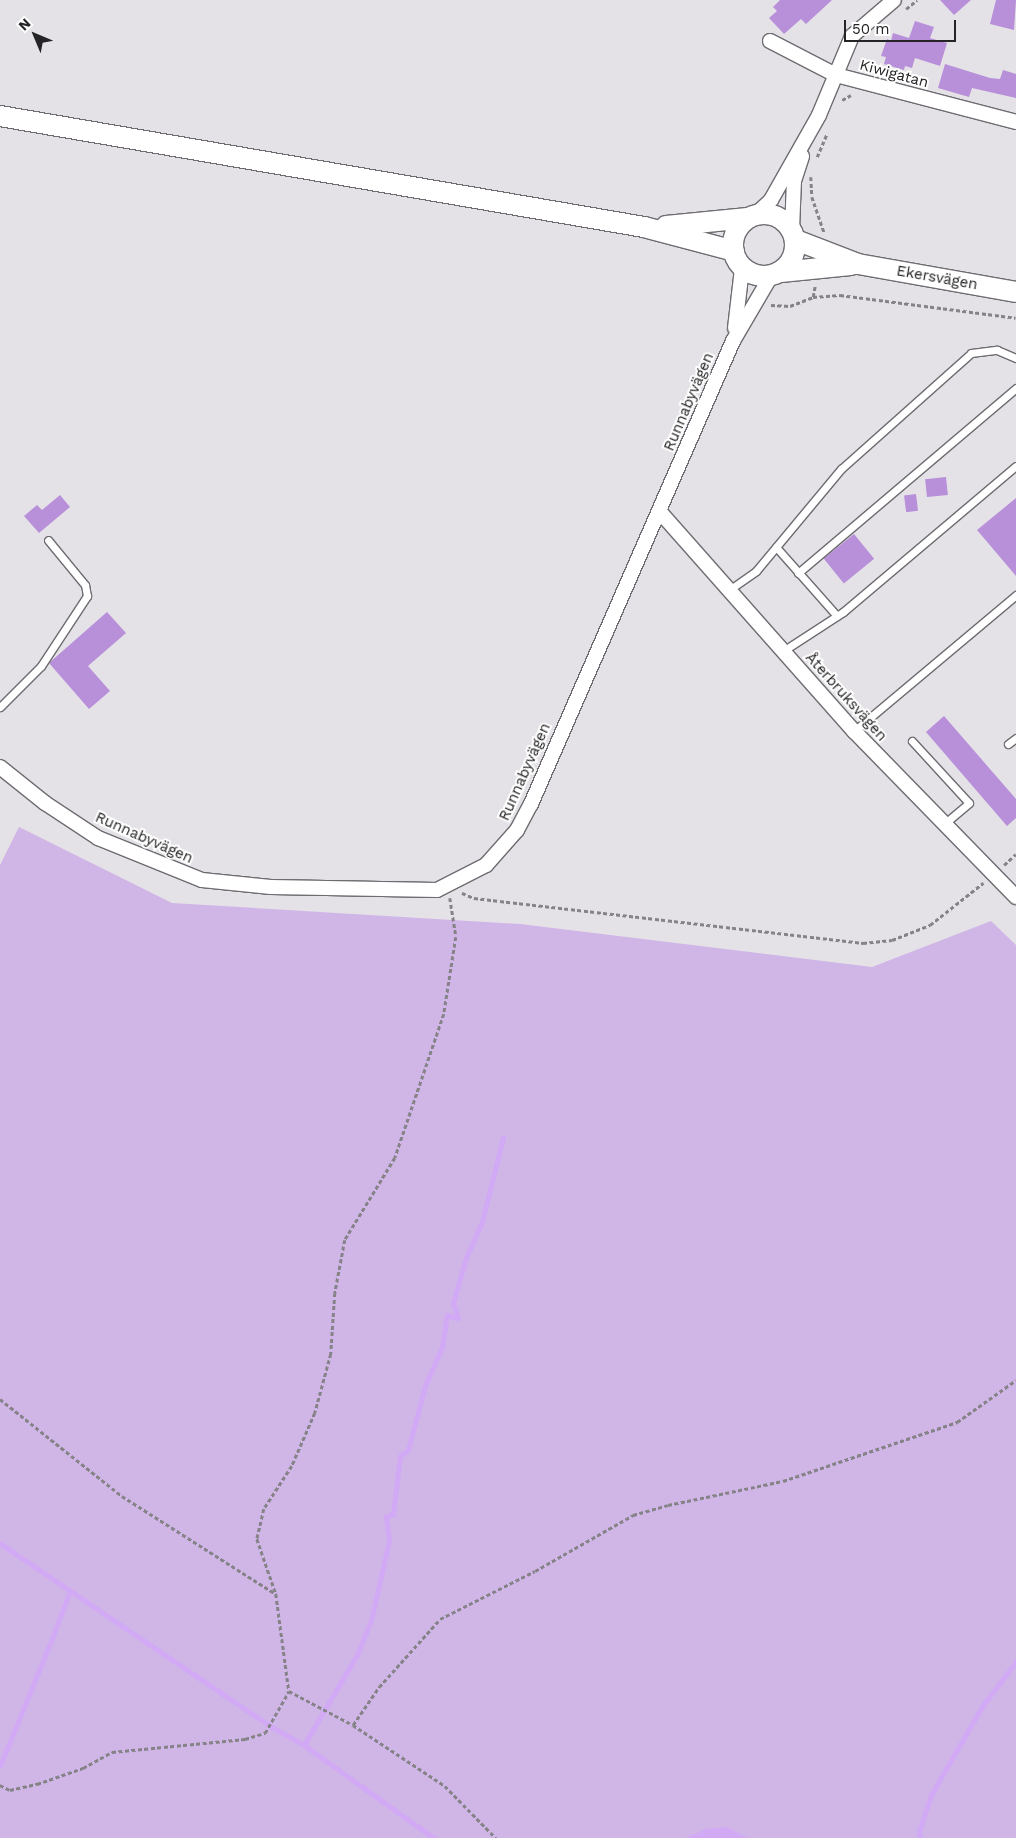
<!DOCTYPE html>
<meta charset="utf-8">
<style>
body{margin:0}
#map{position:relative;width:1016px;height:1838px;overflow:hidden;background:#e5e2e7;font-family:"Work Sans",sans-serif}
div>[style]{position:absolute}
.green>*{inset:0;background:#d0b5e7}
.water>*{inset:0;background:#d2a9f5}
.stream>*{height:4.5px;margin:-2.25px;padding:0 2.25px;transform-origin:2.25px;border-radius:2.25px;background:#d2a9f5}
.building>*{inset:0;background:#b88fd9;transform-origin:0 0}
.path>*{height:2.5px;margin-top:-1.25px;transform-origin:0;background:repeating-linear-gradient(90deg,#858387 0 4px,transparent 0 6.5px)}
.roads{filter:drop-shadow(1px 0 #6e6c71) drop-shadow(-1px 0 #6e6c71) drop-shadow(0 1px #6e6c71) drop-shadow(0 -1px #6e6c71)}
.lane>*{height:7px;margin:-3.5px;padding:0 3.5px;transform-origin:3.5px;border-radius:3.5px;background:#fff}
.street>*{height:14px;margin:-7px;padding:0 7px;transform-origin:7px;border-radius:7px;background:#fff}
.secondary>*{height:20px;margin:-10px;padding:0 10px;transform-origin:10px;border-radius:10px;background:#fff}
.secondary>.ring{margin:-10px;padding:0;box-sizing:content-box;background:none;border:20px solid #fff;border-radius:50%}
span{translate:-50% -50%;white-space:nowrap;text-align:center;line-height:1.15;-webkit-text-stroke:4px #fff;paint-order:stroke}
.street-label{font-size:15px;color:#242325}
.north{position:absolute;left:10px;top:10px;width:50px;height:50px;-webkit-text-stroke:4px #fff;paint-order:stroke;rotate:315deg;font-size:14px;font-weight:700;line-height:20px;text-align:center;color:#242325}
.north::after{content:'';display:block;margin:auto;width:18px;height:22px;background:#242325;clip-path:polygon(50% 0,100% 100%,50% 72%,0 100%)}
.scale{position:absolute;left:844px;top:20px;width:112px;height:22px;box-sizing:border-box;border:2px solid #242325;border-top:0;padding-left:6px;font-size:15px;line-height:18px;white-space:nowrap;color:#242325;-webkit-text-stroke:4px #fff;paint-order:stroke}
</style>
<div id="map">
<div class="green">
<i style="clip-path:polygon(19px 827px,172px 903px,520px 924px,872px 967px,991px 921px,1016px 945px,1016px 1838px,0 1838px,0 865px)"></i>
</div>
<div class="water">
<i style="clip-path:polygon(727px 1827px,748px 1838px,686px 1838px,706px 1829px)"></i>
</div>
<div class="stream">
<i style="left:0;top:1543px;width:328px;rotate:34.1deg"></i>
<i style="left:272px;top:1727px;width:37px;rotate:29deg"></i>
<i style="left:304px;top:1745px;width:160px;rotate:35.6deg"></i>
<i style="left:51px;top:1641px;width:53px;rotate:-69.2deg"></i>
<i style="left:304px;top:1745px;width:104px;rotate:-59.5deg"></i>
<i style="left:357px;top:1655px;width:37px;rotate:-68deg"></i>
<i style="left:371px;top:1621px;width:82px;rotate:-77.3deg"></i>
<i style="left:389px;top:1541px;width:24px;rotate:-97deg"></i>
<i style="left:386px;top:1517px;width:8px;rotate:-23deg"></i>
<i style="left:393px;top:1514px;width:58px;rotate:-83.1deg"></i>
<i style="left:400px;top:1456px;width:10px;rotate:-37deg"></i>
<i style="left:408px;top:1450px;width:66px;rotate:-75.1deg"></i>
<i style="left:425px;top:1386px;width:43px;rotate:-66.4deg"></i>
<i style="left:442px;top:1347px;width:32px;rotate:-81deg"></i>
<i style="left:447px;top:1315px;width:11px;rotate:15deg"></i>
<i style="left:458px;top:1318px;width:16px;rotate:-108deg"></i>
<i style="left:453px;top:1303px;width:47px;rotate:-73.9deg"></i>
<i style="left:466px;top:1258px;width:39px;rotate:-66deg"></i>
<i style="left:482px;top:1222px;width:87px;rotate:-76deg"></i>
<i style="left:0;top:1766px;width:130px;rotate:-67.8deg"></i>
<i style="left:920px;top:1838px;width:6px;rotate:-99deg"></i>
<i style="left:919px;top:1832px;width:39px;rotate:-72deg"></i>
<i style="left:931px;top:1795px;width:104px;rotate:-60deg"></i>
<i style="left:983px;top:1705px;width:54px;rotate:-52.5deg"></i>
</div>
<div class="building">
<i style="clip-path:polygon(780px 0,832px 0,806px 24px,801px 19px,784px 34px,769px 18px,777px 11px,773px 7px)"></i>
<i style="clip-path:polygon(940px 0,971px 0,954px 15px)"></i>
<i style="clip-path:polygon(996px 0,1016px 0,1014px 30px,990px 24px)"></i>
<i style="clip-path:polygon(915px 21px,934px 27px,930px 38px,947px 43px,940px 66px,915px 58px,912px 68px,905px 66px,904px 70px,884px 64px,886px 57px,881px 56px,887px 39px,891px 41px,893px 33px,909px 38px)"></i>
<i style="clip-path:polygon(945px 64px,990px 78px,1000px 79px,1003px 70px,1016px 74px,1016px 98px,972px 88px,969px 97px,938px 88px)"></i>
<i style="left:946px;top:477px;width:18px;height:21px;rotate:84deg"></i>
<i style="left:916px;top:494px;width:17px;height:12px;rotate:83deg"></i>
<i style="clip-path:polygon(60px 495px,70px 507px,39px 533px,24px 516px,37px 505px,42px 510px)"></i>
<i style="clip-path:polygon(1016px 498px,1016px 576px,977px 530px)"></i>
<i style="left:854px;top:534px;width:32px;height:39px;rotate:51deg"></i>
<i style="clip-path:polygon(107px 612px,126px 633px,88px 666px,110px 691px,89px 709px,49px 663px)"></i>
<i style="clip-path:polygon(944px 716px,1016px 799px,1016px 818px,1007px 826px,926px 732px)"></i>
</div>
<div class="path">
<i style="left:906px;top:9px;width:14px;rotate:-39deg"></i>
<i style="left:842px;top:100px;width:10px;rotate:-29deg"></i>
<i style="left:817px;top:157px;width:26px;rotate:-67deg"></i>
<i style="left:811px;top:177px;width:20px;rotate:87deg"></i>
<i style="left:812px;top:197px;width:37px;rotate:71deg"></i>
<i style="left:813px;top:297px;width:11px;rotate:-80deg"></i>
<i style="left:771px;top:305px;width:19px;rotate:3deg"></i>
<i style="left:790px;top:306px;width:25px;rotate:-21deg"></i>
<i style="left:813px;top:297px;width:27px;rotate:-4deg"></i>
<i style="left:840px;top:295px;width:177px;rotate:7.4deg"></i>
<i style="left:1004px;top:865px;width:16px;rotate:-43deg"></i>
<i style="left:462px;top:893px;width:13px;rotate:23deg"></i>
<i style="left:474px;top:898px;width:392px;rotate:6.6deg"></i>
<i style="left:863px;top:943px;width:29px;rotate:-6deg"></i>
<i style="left:892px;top:940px;width:41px;rotate:-21.5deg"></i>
<i style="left:930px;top:925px;width:68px;rotate:-38.4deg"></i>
<i style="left:450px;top:898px;width:39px;rotate:81deg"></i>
<i style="left:456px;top:937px;width:78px;rotate:98.9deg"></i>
<i style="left:444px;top:1014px;width:152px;rotate:108.8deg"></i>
<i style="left:395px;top:1158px;width:96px;rotate:121.4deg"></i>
<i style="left:345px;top:1240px;width:54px;rotate:100.7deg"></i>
<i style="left:335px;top:1293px;width:61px;rotate:93.8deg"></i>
<i style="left:331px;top:1354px;width:61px;rotate:105.2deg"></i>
<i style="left:315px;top:1413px;width:58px;rotate:113.5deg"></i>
<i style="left:292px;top:1466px;width:51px;rotate:123.1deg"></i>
<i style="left:264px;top:1509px;width:31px;rotate:103deg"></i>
<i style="left:257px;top:1539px;width:58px;rotate:70.9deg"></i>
<i style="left:276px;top:1594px;width:98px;rotate:82.4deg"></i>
<i style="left:289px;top:1691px;width:72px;rotate:28deg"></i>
<i style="left:353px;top:1725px;width:110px;rotate:33.5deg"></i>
<i style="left:445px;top:1786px;width:73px;rotate:45.6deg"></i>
<i style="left:0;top:1399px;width:156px;rotate:38.5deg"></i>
<i style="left:122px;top:1496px;width:183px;rotate:32.5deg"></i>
<i style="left:353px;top:1725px;width:46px;rotate:-55.6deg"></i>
<i style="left:379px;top:1687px;width:91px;rotate:-48.1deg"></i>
<i style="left:440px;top:1619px;width:106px;rotate:-26.8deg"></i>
<i style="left:535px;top:1571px;width:113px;rotate:-29.7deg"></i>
<i style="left:633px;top:1515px;width:36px;rotate:-16deg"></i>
<i style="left:668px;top:1505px;width:117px;rotate:-11.8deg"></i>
<i style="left:783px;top:1481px;width:184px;rotate:-18.7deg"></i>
<i style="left:957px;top:1422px;width:72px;rotate:-35.4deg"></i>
<i style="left:0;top:1785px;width:11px;rotate:27deg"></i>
<i style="left:10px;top:1790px;width:28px;rotate:-13deg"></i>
<i style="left:37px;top:1784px;width:49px;rotate:-19.2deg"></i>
<i style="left:83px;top:1768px;width:33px;rotate:-29deg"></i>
<i style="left:112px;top:1752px;width:134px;rotate:-5.6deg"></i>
<i style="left:245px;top:1739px;width:21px;rotate:-17deg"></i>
<i style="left:265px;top:1733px;width:48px;rotate:-60.3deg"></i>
</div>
<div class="roads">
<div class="lane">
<i style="left:776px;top:547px;width:92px;rotate:48.5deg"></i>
<i style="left:798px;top:573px;width:286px;rotate:-40.3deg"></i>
<i style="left:729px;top:590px;width:33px;rotate:-35deg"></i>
<i style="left:756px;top:571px;width:133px;rotate:-50.2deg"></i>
<i style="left:841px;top:469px;width:174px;rotate:-41.7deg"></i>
<i style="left:971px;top:353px;width:26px;rotate:-7deg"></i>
<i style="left:997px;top:350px;width:21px;rotate:23deg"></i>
<i style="left:783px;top:651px;width:72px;rotate:-33deg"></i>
<i style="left:843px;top:612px;width:226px;rotate:-40.2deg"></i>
<i style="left:0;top:707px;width:58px;rotate:-45deg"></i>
<i style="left:41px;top:666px;width:84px;rotate:-56.7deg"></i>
<i style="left:87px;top:596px;width:11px;rotate:-100deg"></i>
<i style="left:85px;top:585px;width:58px;rotate:-129.4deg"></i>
<i style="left:854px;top:731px;width:212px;rotate:-40deg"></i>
<i style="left:912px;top:741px;width:84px;rotate:47.4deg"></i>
<i style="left:969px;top:803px;width:33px;rotate:140deg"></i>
<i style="left:1008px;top:744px;width:10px;rotate:-37deg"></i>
</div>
<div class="street">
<i style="left:770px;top:41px;width:74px;rotate:27.3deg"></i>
<i style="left:836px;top:75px;width:186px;rotate:14.6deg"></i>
<i style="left:755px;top:215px;width:22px;rotate:-43deg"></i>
<i style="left:771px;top:200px;width:98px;rotate:-60.5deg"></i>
<i style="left:819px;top:115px;width:86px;rotate:-67.3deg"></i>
<i style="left:852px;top:36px;width:55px;rotate:-40.6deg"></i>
<i style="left:792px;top:230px;width:49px;rotate:-87.7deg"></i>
<i style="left:794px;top:181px;width:26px;rotate:-72deg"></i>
<i style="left:735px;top:328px;width:60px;rotate:-83.3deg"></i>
<i style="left:660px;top:512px;width:293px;rotate:48.5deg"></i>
<i style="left:854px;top:731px;width:232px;rotate:45.7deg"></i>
<i style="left:0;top:767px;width:58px;rotate:38.7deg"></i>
<i style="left:45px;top:803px;width:64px;rotate:33.4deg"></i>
<i style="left:98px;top:838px;width:112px;rotate:22deg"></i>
<i style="left:202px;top:880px;width:69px;rotate:5.8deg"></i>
<i style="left:271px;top:887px;width:166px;rotate:1deg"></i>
<i style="left:437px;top:890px;width:55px;rotate:-27deg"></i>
<i style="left:486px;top:865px;width:47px;rotate:-48.5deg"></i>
<i style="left:517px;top:830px;width:30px;rotate:-62deg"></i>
<i style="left:531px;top:804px;width:505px;rotate:-66.43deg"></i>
<i style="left:733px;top:341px;width:75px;rotate:-59.7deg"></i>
</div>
<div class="secondary">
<i style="left:0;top:116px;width:653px;rotate:9.78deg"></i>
<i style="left:644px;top:227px;width:93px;rotate:14.9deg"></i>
<i class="ring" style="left:733px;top:214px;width:42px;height:42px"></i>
<i style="left:666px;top:226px;width:82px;rotate:-5.6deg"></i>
<i style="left:796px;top:240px;width:66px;rotate:21.2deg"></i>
<i style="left:858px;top:264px;width:160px;rotate:10deg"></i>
<i style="left:781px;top:272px;width:70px;rotate:-5.7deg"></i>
</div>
</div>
<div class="street-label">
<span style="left:894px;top:74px;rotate:15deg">Kiwigatan</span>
<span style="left:937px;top:278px;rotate:10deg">Ekersvägen</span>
<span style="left:689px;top:402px;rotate:-67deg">Runnabyvägen</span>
<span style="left:846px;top:697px;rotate:48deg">Återbruksvägen</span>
<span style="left:525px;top:772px;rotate:-66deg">Runnabyvägen</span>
<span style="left:144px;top:838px;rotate:24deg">Runnabyvägen</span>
</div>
<div class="north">N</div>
<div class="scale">50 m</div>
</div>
